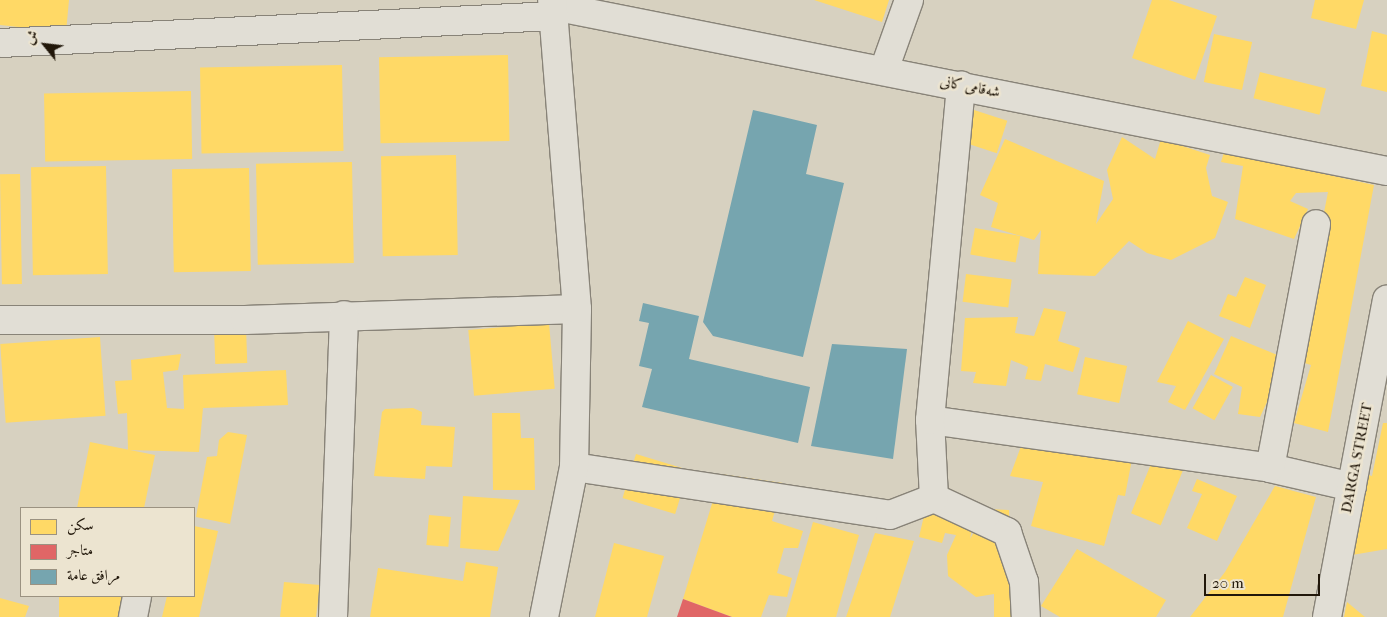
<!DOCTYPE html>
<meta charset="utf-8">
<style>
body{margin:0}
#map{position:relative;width:1387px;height:617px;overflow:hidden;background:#d7d1c0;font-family:"IM FELL French Canon",Amiri,serif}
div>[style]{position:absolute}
.homes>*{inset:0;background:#ffd966;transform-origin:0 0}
.shops>*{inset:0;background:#e06666}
.public>*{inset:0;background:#76a5af}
.roads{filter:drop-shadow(1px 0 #888378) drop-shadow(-1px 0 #888378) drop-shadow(0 1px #888378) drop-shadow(0 -1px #888378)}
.minor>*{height:28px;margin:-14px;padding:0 14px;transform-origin:14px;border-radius:14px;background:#e1ded5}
span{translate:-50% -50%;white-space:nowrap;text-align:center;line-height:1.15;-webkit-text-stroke:5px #ece4d0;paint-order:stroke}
.street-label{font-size:15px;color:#21170a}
.legend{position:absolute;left:20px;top:507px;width:175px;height:90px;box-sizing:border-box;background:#ece4d0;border:1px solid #9b9281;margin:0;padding:6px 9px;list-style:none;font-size:15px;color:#21170a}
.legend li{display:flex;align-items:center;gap:10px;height:25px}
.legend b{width:25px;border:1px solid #9b9281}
.north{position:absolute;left:20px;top:20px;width:50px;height:50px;-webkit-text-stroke:4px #ece4d0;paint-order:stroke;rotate:299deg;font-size:14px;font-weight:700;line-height:20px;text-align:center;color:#21170a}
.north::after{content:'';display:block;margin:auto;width:18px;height:22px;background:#21170a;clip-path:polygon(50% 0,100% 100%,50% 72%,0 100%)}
.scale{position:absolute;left:1204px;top:574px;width:116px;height:22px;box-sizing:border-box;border:2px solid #21170a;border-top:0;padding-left:6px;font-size:15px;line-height:18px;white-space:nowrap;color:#21170a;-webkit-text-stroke:4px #ece4d0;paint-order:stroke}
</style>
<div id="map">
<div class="homes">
<i style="clip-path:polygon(0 0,69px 0,66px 32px,0 25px)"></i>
<i style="clip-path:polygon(814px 0,889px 0,882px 22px)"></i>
<i style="clip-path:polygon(1152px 0,1169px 0,1217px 16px,1195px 80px,1132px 58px)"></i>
<i style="clip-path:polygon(1315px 0,1364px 0,1356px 29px,1311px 18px)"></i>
<i style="clip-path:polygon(1372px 31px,1387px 35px,1387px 92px,1361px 86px)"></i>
<i style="left:1214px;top:34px;width:39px;height:49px;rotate:12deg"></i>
<i style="left:508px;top:55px;width:86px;height:129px;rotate:89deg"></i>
<i style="left:342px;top:65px;width:86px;height:142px;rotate:89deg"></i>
<i style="left:1260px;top:72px;width:68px;height:27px;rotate:14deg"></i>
<i style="left:191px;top:91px;width:68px;height:147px;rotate:89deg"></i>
<i style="left:974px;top:110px;width:35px;height:34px;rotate:18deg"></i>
<i style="clip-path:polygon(1122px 137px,1155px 159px,1161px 139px,1210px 155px,1206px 168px,1212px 196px,1228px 202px,1215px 238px,1171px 260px,1147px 253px,1129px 241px,1095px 276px,1038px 274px,1041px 230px,1034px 240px,991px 227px,998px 203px,980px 195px,1005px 139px,1104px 181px,1096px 224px,1113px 199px,1107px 170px)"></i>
<i style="clip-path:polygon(1224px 152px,1374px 185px,1328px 432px,1294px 423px,1311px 365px,1295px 360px,1328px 192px,1296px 193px,1290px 201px,1308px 209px,1294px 239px,1235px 219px,1243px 166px,1221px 162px)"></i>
<i style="left:456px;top:155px;width:100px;height:75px;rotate:89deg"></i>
<i style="left:352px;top:162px;width:101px;height:96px;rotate:89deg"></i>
<i style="left:106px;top:166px;width:108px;height:75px;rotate:89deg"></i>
<i style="left:249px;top:168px;width:103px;height:77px;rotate:89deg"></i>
<i style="left:20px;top:174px;width:110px;height:20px;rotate:89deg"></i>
<i style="left:975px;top:228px;width:46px;height:27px;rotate:10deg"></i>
<i style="left:966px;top:274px;width:46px;height:28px;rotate:7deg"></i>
<i style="clip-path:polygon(1245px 277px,1266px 285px,1250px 328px,1219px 316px,1228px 294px,1236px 297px)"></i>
<i style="clip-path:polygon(1044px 308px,1066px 312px,1058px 341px,1080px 348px,1073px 372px,1045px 364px,1041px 381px,1025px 379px,1028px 367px,1011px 360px,1006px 386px,973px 383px,976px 372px,961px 371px,965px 318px,1018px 317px,1015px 333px,1034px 336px)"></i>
<i style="clip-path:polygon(1188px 321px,1224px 339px,1185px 410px,1168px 402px,1176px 386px,1157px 382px)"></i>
<i style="left:549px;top:323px;width:66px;height:81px;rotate:85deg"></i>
<i style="left:246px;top:327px;width:36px;height:32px;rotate:88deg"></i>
<i style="clip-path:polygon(1231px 336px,1287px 359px,1260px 417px,1238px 414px,1242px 387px,1214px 374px)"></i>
<i style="left:100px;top:337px;width:79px;height:100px;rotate:86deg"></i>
<i style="clip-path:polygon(181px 354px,178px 370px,163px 372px,167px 408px,184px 409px,183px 375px,286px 370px,288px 405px,203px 408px,199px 452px,128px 450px,127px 413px,118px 414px,115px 381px,132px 380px,131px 360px)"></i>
<i style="left:1085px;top:357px;width:43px;height:38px;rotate:12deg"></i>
<i style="left:1211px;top:375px;width:25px;height:38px;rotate:29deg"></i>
<i style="clip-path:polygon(413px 408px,422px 412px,421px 425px,455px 427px,452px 467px,426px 466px,425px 479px,374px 476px,382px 412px,385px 409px)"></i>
<i style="clip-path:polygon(492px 413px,520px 413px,521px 438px,534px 438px,535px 490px,493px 490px)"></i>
<i style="clip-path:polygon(1383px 423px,1387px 423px,1387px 549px,1352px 555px,1365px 474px,1372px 476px)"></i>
<i style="clip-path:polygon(228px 432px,247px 435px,230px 524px,196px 517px,207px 457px,217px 456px,219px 440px)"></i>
<i style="clip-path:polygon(1023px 441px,1132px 459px,1125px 496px,1118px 495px,1104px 546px,1031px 526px,1043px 482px,1010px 476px)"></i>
<i style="clip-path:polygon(90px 442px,155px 455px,144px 508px,77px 508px)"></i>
<i style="left:636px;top:454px;width:55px;height:46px;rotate:17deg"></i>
<i style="left:1155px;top:454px;width:32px;height:64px;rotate:22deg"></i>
<i style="clip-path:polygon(721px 474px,783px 483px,772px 521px,803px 531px,798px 548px,784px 548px,777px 573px,792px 578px,787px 597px,769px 595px,761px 617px,732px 617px,683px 599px)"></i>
<i style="clip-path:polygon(1197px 479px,1237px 496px,1217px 541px,1187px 528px,1202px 494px,1192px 491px)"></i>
<i style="clip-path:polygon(931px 486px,955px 491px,952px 501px,977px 506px,970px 539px,987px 509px,1009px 510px,1013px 617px,994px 617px,994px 594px,976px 597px,948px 576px,947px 555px,956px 535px,945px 533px,942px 543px,919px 537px)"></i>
<i style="clip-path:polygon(1275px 486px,1316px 497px,1283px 617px,1190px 617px,1225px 572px)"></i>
<i style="clip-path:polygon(463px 496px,520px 500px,498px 551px,460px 548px)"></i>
<i style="left:429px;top:515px;width:22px;height:30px;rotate:5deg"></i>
<i style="clip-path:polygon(813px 522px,859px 535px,836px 617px,786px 617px)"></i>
<i style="clip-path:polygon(194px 526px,218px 531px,199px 617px,162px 617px,167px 596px,194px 596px)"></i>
<i style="clip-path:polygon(875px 533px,914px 541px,890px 617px,846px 617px)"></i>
<i style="clip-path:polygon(614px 543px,664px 556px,647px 617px,595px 617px)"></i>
<i style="clip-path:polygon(1077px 549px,1166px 600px,1156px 617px,1060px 617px,1041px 606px)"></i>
<i style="clip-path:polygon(466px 562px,498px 567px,490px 617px,370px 617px,378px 568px,463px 581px)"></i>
<i style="clip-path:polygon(284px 582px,320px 585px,316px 617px,280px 617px)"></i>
<i style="left:59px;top:596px;width:67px;height:22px"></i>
<i style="clip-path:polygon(0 598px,29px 606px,25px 617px,0 617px)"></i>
<i style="clip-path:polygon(1347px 602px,1365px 617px,1344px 617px)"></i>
</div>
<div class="shops">
<i style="clip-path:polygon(683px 599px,732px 617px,677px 617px)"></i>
</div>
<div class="public">
<i style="clip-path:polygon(753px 110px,817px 125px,806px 174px,844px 183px,803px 357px,713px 336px,703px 322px)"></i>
<i style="clip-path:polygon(643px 303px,699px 316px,689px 359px,810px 387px,798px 443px,642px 407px,652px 369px,639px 366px,649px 323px,639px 321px)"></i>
<i style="clip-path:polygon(832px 344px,907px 349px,893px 459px,811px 446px)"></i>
</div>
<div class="roads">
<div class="minor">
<i style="left:553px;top:6px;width:850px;rotate:11.19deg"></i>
<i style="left:0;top:43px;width:555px;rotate:-2.79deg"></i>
<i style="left:884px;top:70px;width:74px;rotate:-70.3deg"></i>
<i style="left:0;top:320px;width:245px"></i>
<i style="left:245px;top:320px;width:332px;rotate:-1.9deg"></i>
<i style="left:930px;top:420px;width:343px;rotate:8deg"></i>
<i style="left:1270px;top:468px;width:84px;rotate:13deg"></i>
<i style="left:574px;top:467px;width:320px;rotate:8.6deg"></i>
<i style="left:890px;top:515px;width:47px;rotate:-21.1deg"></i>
<i style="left:934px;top:498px;width:81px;rotate:25deg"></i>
<i style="left:1007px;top:532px;width:53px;rotate:71.2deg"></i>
<i style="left:1024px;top:582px;width:35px;rotate:87deg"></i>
<i style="left:1270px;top:468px;width:248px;rotate:-79.3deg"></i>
<i style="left:934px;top:498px;width:78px;rotate:-92.9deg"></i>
<i style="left:930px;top:420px;width:336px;rotate:-84.7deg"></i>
<i style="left:133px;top:617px;width:21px;rotate:-79deg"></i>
<i style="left:333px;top:617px;width:302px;rotate:-87.9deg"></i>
<i style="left:544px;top:617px;width:153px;rotate:-78.7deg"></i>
<i style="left:574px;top:467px;width:158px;rotate:-88.9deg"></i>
<i style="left:577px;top:309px;width:310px;rotate:-94.6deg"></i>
<i style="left:1327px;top:617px;width:323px;rotate:-79.3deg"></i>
</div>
</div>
<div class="street-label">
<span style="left:970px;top:87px;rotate:11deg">شەقامی کانی</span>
<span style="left:1357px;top:458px;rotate:-79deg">DARGA STREET</span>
</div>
<ul class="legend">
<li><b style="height:14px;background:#ffd966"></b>سكن</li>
<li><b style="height:14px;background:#e06666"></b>متاجر</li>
<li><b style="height:14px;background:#76a5af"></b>مرافق عامة</li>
</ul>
<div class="north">ش</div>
<div class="scale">20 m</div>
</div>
